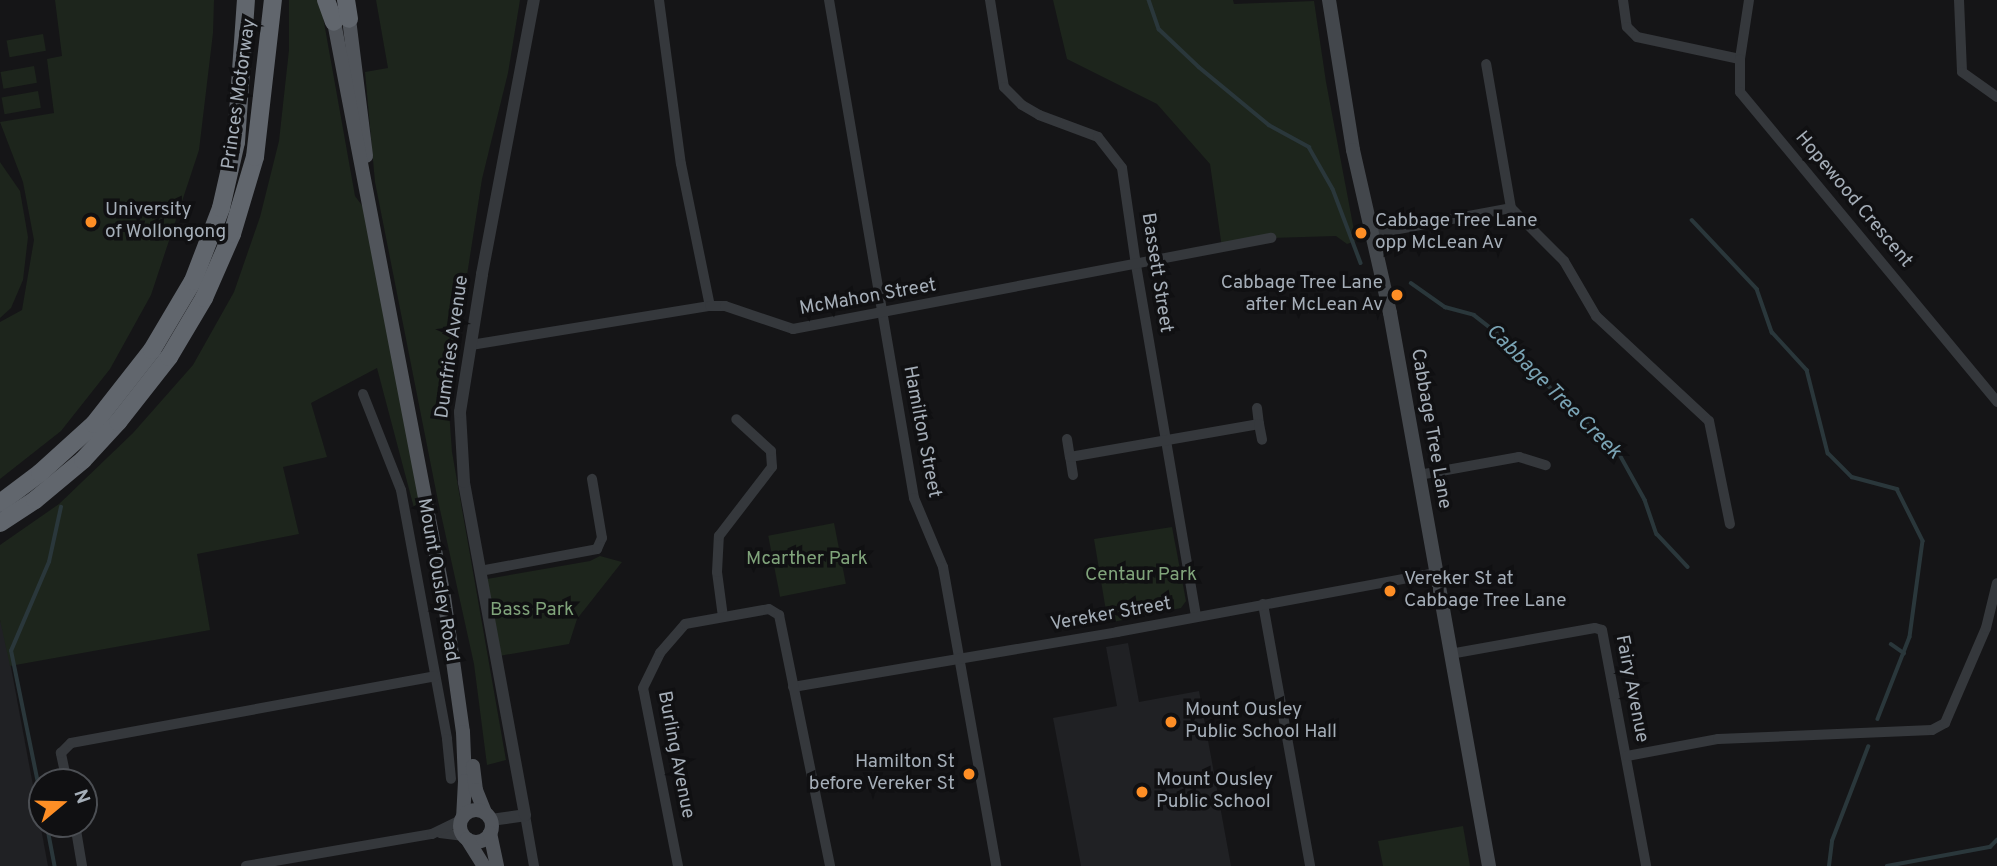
<!DOCTYPE html>
<style>
body{margin:0}
#map{position:relative;width:1997px;height:866px;overflow:hidden;background:#151517;font-family:Overpass,sans-serif}
div>[style]{position:absolute}
.built>*{inset:0;background:#202124}
.green>*{inset:0;background:#1d251c;transform-origin:0 0}
.stream>*{height:3.5px;margin:-1.75px;padding:0 1.75px;transform-origin:1.75px;border-radius:1.75px;background:#2a373b}
.minor>*{height:10px;margin:-5px;padding:0 5px;transform-origin:5px;border-radius:5px;background:#35383c}
.tertiary>*{height:12px;margin:-6px;padding:0 6px;transform-origin:6px;border-radius:6px;background:#35383c}
.secondary>*{height:14px;margin:-7px;padding:0 7px;transform-origin:7px;border-radius:7px;background:#43474c}
.primary>*{height:14px;margin:-7px;padding:0 7px;transform-origin:7px;border-radius:7px;background:#51555b}
.primary>.ring{margin:-7px;padding:0;box-sizing:content-box;background:none;border:14px solid #51555b;border-radius:50%}
.motorway>*{height:18px;margin:-9px;padding:0 9px;transform-origin:9px;border-radius:9px;background:#61666d}
.dots>*{width:19px;height:19px;translate:-50% -50%;box-sizing:border-box;border:4px solid #101012;border-radius:50%}
span{translate:-50% -50%;white-space:nowrap;text-align:center;line-height:1.15;-webkit-text-stroke:7px #101012;paint-order:stroke}
.street-label{font-size:19px;color:#a5aeb8}
.poi-label{font-size:19px;color:#a5aeb8}
.left{translate:0 -50%;text-align:left}
.right{translate:-100% -50%;text-align:right}
.park-label{font-size:19px;color:#80a47b}
.water-label{font-size:21px;color:#7aa4b5;font-style:italic}
.north{position:absolute;left:28px;top:768px;width:70px;height:70px;box-sizing:border-box;background:#101012;border:2px solid #4c4f54;border-radius:50%;rotate:71deg;font-size:19px;font-weight:700;line-height:28px;text-align:center;color:#a5aeb8}
.north::after{content:'';display:block;margin:auto;width:24px;height:32px;background:#fe8e25;clip-path:polygon(50% 0,100% 100%,50% 72%,0 100%)}
</style>
<div id="map">
<div class="built">
<i style="clip-path:polygon(0 620px,5px 635px,48px 866px,0 866px)"></i>
<i style="clip-path:polygon(1128px 643px,1139px 702px,1199px 691px,1231px 866px,1081px 866px,1053px 718px,1117px 706px,1106px 647px)"></i>
</div>
<div class="green">
<i style="clip-path:polygon(55px 0,214px 0,213px 33px,199px 150px,151px 295px,110px 369px,61px 431px,0 479px,0 322px,22px 310px,34px 240px,23px 182px,0 122px,54px 113px,47px 59px,62px 56px)"></i>
<i style="clip-path:polygon(289px 0,320px 0,355px 196px,366px 211px,421px 506px,414px 508px,377px 368px,311px 403px,327px 457px,283px 467px,299px 534px,197px 554px,210px 630px,10px 666px,0 620px,0 545px,59px 504px,133px 433px,193px 365px,234px 292px,260px 217px,279px 141px,289px 50px)"></i>
<i style="clip-path:polygon(376px 0,520px 0,508px 73px,482px 179px,448px 397px,452px 452px,506px 760px,487px 765px,474px 664px,437px 496px,375px 182px,365px 72px,388px 68px)"></i>
<i style="clip-path:polygon(1053px 0,1233px 0,1234px 4px,1314px 1px,1326px 82px,1356px 241px,1347px 244px,1336px 236px,1271px 238px,1222px 248px,1210px 164px,1157px 104px,1067px 59px)"></i>
<i style="left:43px;top:34px;width:17px;height:37px;rotate:80deg"></i>
<i style="left:34px;top:66px;width:17px;height:34px;rotate:80deg"></i>
<i style="left:38px;top:91px;width:17px;height:37px;rotate:80deg"></i>
<i style="clip-path:polygon(0 162px,20px 191px,28px 237px,23px 280px,11px 308px,0 318px)"></i>
<i style="left:834px;top:523px;width:62px;height:67px;rotate:79deg"></i>
<i style="clip-path:polygon(1172px 527px,1186px 601px,1181px 608px,1108px 623px,1094px 539px)"></i>
<i style="clip-path:polygon(600px 556px,622px 562px,577px 619px,569px 644px,499px 656px,487px 579px,590px 561px)"></i>
<i style="clip-path:polygon(1463px 826px,1470px 866px,1383px 866px,1378px 841px)"></i>
</div>
<div class="stream">
<i style="left:1149px;top:0;width:31px;rotate:71deg"></i>
<i style="left:1159px;top:29px;width:55px;rotate:43.5deg"></i>
<i style="left:1199px;top:67px;width:91px;rotate:39.6deg"></i>
<i style="left:1269px;top:125px;width:46px;rotate:28.8deg"></i>
<i style="left:1309px;top:147px;width:48px;rotate:60.3deg"></i>
<i style="left:1333px;top:189px;width:79px;rotate:69.3deg"></i>
<i style="left:1692px;top:220px;width:95px;rotate:46.7deg"></i>
<i style="left:1757px;top:289px;width:46px;rotate:70.8deg"></i>
<i style="left:1772px;top:332px;width:52px;rotate:47.4deg"></i>
<i style="left:1807px;top:370px;width:86px;rotate:75.8deg"></i>
<i style="left:1828px;top:453px;width:34px;rotate:45deg"></i>
<i style="left:1852px;top:477px;width:47px;rotate:14.9deg"></i>
<i style="left:1897px;top:489px;width:58px;rotate:63.4deg"></i>
<i style="left:1923px;top:541px;width:97px;rotate:97.7deg"></i>
<i style="left:1910px;top:637px;width:88px;rotate:111.3deg"></i>
<i style="left:1411px;top:283px;width:42px;rotate:35.2deg"></i>
<i style="left:1445px;top:307px;width:30px;rotate:15deg"></i>
<i style="left:1474px;top:315px;width:34px;rotate:38deg"></i>
<i style="left:1501px;top:336px;width:52px;rotate:47.4deg"></i>
<i style="left:1536px;top:374px;width:115px;rotate:43.6deg"></i>
<i style="left:1619px;top:453px;width:54px;rotate:61deg"></i>
<i style="left:1645px;top:500px;width:36px;rotate:71deg"></i>
<i style="left:1657px;top:534px;width:45px;rotate:46.8deg"></i>
<i style="left:1891px;top:644px;width:16px;rotate:35deg"></i>
<i style="left:42px;top:803px;width:155px;rotate:-101.5deg"></i>
<i style="left:11px;top:651px;width:97px;rotate:-66.9deg"></i>
<i style="left:49px;top:562px;width:56px;rotate:-77.7deg"></i>
<i style="left:47px;top:824px;width:43px;rotate:79.2deg"></i>
<i style="left:1829px;top:866px;width:25px;rotate:-83deg"></i>
<i style="left:1832px;top:841px;width:101px;rotate:-69deg"></i>
<i style="left:1887px;top:866px;width:105px;rotate:-10.5deg"></i>
<i style="left:1990px;top:847px;width:10px;rotate:-45deg"></i>
</div>
<div class="minor">
<i style="left:659px;top:0;width:165px;rotate:82.4deg"></i>
<i style="left:681px;top:164px;width:145px;rotate:78.5deg"></i>
<i style="left:829px;top:0;width:505px;rotate:80.31deg"></i>
<i style="left:914px;top:498px;width:75px;rotate:67.2deg"></i>
<i style="left:943px;top:567px;width:304px;rotate:79.9deg"></i>
<i style="left:990px;top:0;width:88px;rotate:80.9deg"></i>
<i style="left:1004px;top:87px;width:25px;rotate:45deg"></i>
<i style="left:1022px;top:105px;width:20px;rotate:30deg"></i>
<i style="left:1039px;top:115px;width:63px;rotate:20.4deg"></i>
<i style="left:1098px;top:137px;width:39px;rotate:52deg"></i>
<i style="left:1122px;top:168px;width:98px;rotate:81.8deg"></i>
<i style="left:1136px;top:265px;width:357px;rotate:80.3deg"></i>
<i style="left:1623px;top:0;width:27px;rotate:82deg"></i>
<i style="left:1627px;top:27px;width:14px;rotate:45deg"></i>
<i style="left:1637px;top:37px;width:105px;rotate:12.1deg"></i>
<i style="left:1749px;top:0;width:60px;rotate:98.7deg"></i>
<i style="left:1740px;top:59px;width:33px;rotate:90deg"></i>
<i style="left:1740px;top:92px;width:403px;rotate:50.3deg"></i>
<i style="left:1959px;top:0;width:72px;rotate:87.6deg"></i>
<i style="left:1962px;top:72px;width:43px;rotate:35.5deg"></i>
<i style="left:1511px;top:208px;width:75px;rotate:45deg"></i>
<i style="left:1564px;top:261px;width:64px;rotate:59.8deg"></i>
<i style="left:1596px;top:316px;width:154px;rotate:42.9deg"></i>
<i style="left:1709px;top:421px;width:105px;rotate:78.5deg"></i>
<i style="left:1372px;top:234px;width:141px;rotate:-10.6deg"></i>
<i style="left:1511px;top:208px;width:146px;rotate:-99.8deg"></i>
<i style="left:471px;top:345px;width:242px;rotate:-9.3deg"></i>
<i style="left:710px;top:306px;width:15px"></i>
<i style="left:725px;top:306px;width:72px;rotate:18.7deg"></i>
<i style="left:793px;top:329px;width:487px;rotate:-10.8deg"></i>
<i style="left:363px;top:394px;width:103px;rotate:68.4deg"></i>
<i style="left:401px;top:490px;width:253px;rotate:79.5deg"></i>
<i style="left:447px;top:739px;width:40px;rotate:84.3deg"></i>
<i style="left:1257px;top:408px;width:16px;rotate:83deg"></i>
<i style="left:1067px;top:439px;width:18px;rotate:81deg"></i>
<i style="left:1073px;top:475px;width:18px;rotate:-99deg"></i>
<i style="left:1070px;top:457px;width:192px;rotate:-9.9deg"></i>
<i style="left:1259px;top:424px;width:16px;rotate:79deg"></i>
<i style="left:1419px;top:475px;width:102px;rotate:-10.2deg"></i>
<i style="left:1519px;top:457px;width:28px;rotate:17deg"></i>
<i style="left:480px;top:571px;width:119px;rotate:-10.6deg"></i>
<i style="left:597px;top:549px;width:12px;rotate:-66deg"></i>
<i style="left:602px;top:538px;width:60px;rotate:-99.6deg"></i>
<i style="left:1263px;top:604px;width:266px;rotate:79.8deg"></i>
<i style="left:723px;top:617px;width:45px;rotate:-97.6deg"></i>
<i style="left:717px;top:572px;width:36px;rotate:-87deg"></i>
<i style="left:719px;top:536px;width:87px;rotate:-52.5deg"></i>
<i style="left:772px;top:467px;width:16px;rotate:-94deg"></i>
<i style="left:771px;top:451px;width:47px;rotate:-137.6deg"></i>
<i style="left:1450px;top:654px;width:147px;rotate:-10.2deg"></i>
<i style="left:1595px;top:628px;width:7px;rotate:16deg"></i>
<i style="left:1602px;top:630px;width:240px;rotate:79.4deg"></i>
<i style="left:793px;top:687px;width:329px;rotate:-9.6deg"></i>
<i style="left:1117px;top:632px;width:323px;rotate:-10.5deg"></i>
<i style="left:1627px;top:756px;width:93px;rotate:-10.6deg"></i>
<i style="left:1718px;top:739px;width:214px;rotate:-2.4deg"></i>
<i style="left:1932px;top:730px;width:15px;rotate:-28deg"></i>
<i style="left:1945px;top:723px;width:103px;rotate:-66.7deg"></i>
<i style="left:1986px;top:628px;width:46px;rotate:-76.3deg"></i>
<i style="left:67px;top:782px;width:30px;rotate:-102deg"></i>
<i style="left:61px;top:753px;width:14px;rotate:-45deg"></i>
<i style="left:71px;top:743px;width:370px;rotate:-10.4deg"></i>
<i style="left:525px;top:815px;width:52px;rotate:80deg"></i>
<i style="left:75px;top:824px;width:43px;rotate:80.5deg"></i>
<i style="left:440px;top:833px;width:24px;rotate:7deg"></i>
<i style="left:246px;top:866px;width:189px;rotate:-9.8deg"></i>
<i style="left:432px;top:834px;width:32px;rotate:-26deg"></i>
<i style="left:678px;top:866px;width:181px;rotate:-101.1deg"></i>
<i style="left:643px;top:688px;width:39px;rotate:-64deg"></i>
<i style="left:660px;top:653px;width:38px;rotate:-49deg"></i>
<i style="left:685px;top:624px;width:85px;rotate:-10.1deg"></i>
<i style="left:769px;top:609px;width:12px;rotate:31deg"></i>
<i style="left:779px;top:615px;width:256px;rotate:78.5deg"></i>
</div>
<div class="tertiary">
<i style="left:491px;top:820px;width:34px;rotate:-8deg"></i>
<i style="left:525px;top:815px;width:339px;rotate:-100.4deg"></i>
<i style="left:464px;top:482px;width:70px;rotate:-93.3deg"></i>
<i style="left:460px;top:412px;width:140px;rotate:-80.9deg"></i>
<i style="left:482px;top:274px;width:279px;rotate:-79.3deg"></i>
</div>
<div class="secondary">
<i style="left:1329px;top:0;width:152px;rotate:80.9deg"></i>
<i style="left:1353px;top:150px;width:167px;rotate:77.2deg"></i>
<i style="left:1390px;top:313px;width:562px;rotate:79.85deg"></i>
</div>
<div class="primary">
<i style="left:349px;top:19px;width:138px;rotate:82.9deg"></i>
<i style="left:334px;top:22px;width:585px;rotate:79.17deg"></i>
<i style="left:444px;top:597px;width:136px;rotate:82deg"></i>
<i style="left:463px;top:732px;width:49px;rotate:87.7deg"></i>
<i style="left:465px;top:781px;width:35px;rotate:93deg"></i>
<i style="left:473px;top:766px;width:24px;rotate:83deg"></i>
<i style="left:476px;top:790px;width:24px;rotate:68deg"></i>
<i class="ring" style="left:460px;top:810px;width:18px;height:18px"></i>
<i style="left:490px;top:833px;width:34px;rotate:78deg"></i>
<i style="left:467px;top:839px;width:32px;rotate:58deg"></i>
</div>
<div class="motorway">
<i style="left:326px;top:0;width:23px;rotate:70deg"></i>
<i style="left:346px;top:0;width:19px;rotate:81deg"></i>
<i style="left:0;top:503px;width:50px;rotate:-36.9deg"></i>
<i style="left:40px;top:473px;width:73px;rotate:-42.2deg"></i>
<i style="left:94px;top:424px;width:94px;rotate:-51.9deg"></i>
<i style="left:152px;top:350px;width:80px;rotate:-59.3deg"></i>
<i style="left:193px;top:281px;width:78px;rotate:-69deg"></i>
<i style="left:221px;top:208px;width:68px;rotate:-77.2deg"></i>
<i style="left:236px;top:142px;width:142px;rotate:-86deg"></i>
<i style="left:0;top:523px;width:42px;rotate:-33.3deg"></i>
<i style="left:35px;top:500px;width:62px;rotate:-39.8deg"></i>
<i style="left:83px;top:460px;width:52px;rotate:-47.4deg"></i>
<i style="left:118px;top:422px;width:83px;rotate:-51.9deg"></i>
<i style="left:169px;top:357px;width:69px;rotate:-59.3deg"></i>
<i style="left:204px;top:298px;width:70px;rotate:-66.4deg"></i>
<i style="left:232px;top:234px;width:80px;rotate:-73.4deg"></i>
<i style="left:255px;top:157px;width:158px;rotate:-83.5deg"></i>
</div>
<div class="dots">
<i style="left:91px;top:222px;background:#fe8e25"></i>
<i style="left:1361px;top:233px;background:#fe8e25"></i>
<i style="left:1397px;top:295px;background:#fe8e25"></i>
<i style="left:1390px;top:591px;background:#fe8e25"></i>
<i style="left:1171px;top:722px;background:#fe8e25"></i>
<i style="left:969px;top:774px;background:#fe8e25"></i>
<i style="left:1142px;top:792px;background:#fe8e25"></i>
</div>
<div class="street-label">
<span style="left:240px;top:94px;rotate:-82deg">Princes Motorway</span>
<span style="left:1853px;top:200px;rotate:50deg">Hopewood Crescent</span>
<span style="left:1156px;top:273px;rotate:81deg">Bassett Street</span>
<span style="left:868px;top:298px;rotate:-10deg">McMahon Street</span>
<span style="left:453px;top:347px;rotate:-82deg">Dumfries Avenue</span>
<span style="left:1430px;top:429px;rotate:80deg">Cabbage Tree Lane</span>
<span style="left:921px;top:432px;rotate:79deg">Hamilton Street</span>
<span style="left:437px;top:580px;rotate:80deg">Mount Ousley Road</span>
<span style="left:1111px;top:615px;rotate:-10deg">Vereker Street</span>
<span style="left:1631px;top:689px;rotate:79deg">Fairy Avenue</span>
<span style="left:675px;top:755px;rotate:79deg">Burling Avenue</span>
</div>
<div class="poi-label">
<span class="left" style="left:105px;top:222px">University<br>of Wollongong</span>
<span class="left" style="left:1375px;top:233px">Cabbage Tree Lane<br>opp McLean Av</span>
<span class="right" style="left:1383px;top:295px">Cabbage Tree Lane<br>after McLean Av</span>
<span class="left" style="left:1404px;top:591px">Vereker St at<br>Cabbage Tree Lane</span>
<span class="left" style="left:1185px;top:722px">Mount Ousley<br>Public School Hall</span>
<span class="right" style="left:955px;top:774px">Hamilton St<br>before Vereker St</span>
<span class="left" style="left:1156px;top:792px">Mount Ousley<br>Public School</span>
</div>
<div class="park-label">
<span style="left:807px;top:560px">Mcarther Park</span>
<span style="left:1141px;top:576px">Centaur Park</span>
<span style="left:532px;top:611px">Bass Park</span>
</div>
<div class="water-label">
<span style="left:1553px;top:392px;rotate:45deg">Cabbage Tree Creek</span>
</div>
<div class="north">N</div>
</div>
